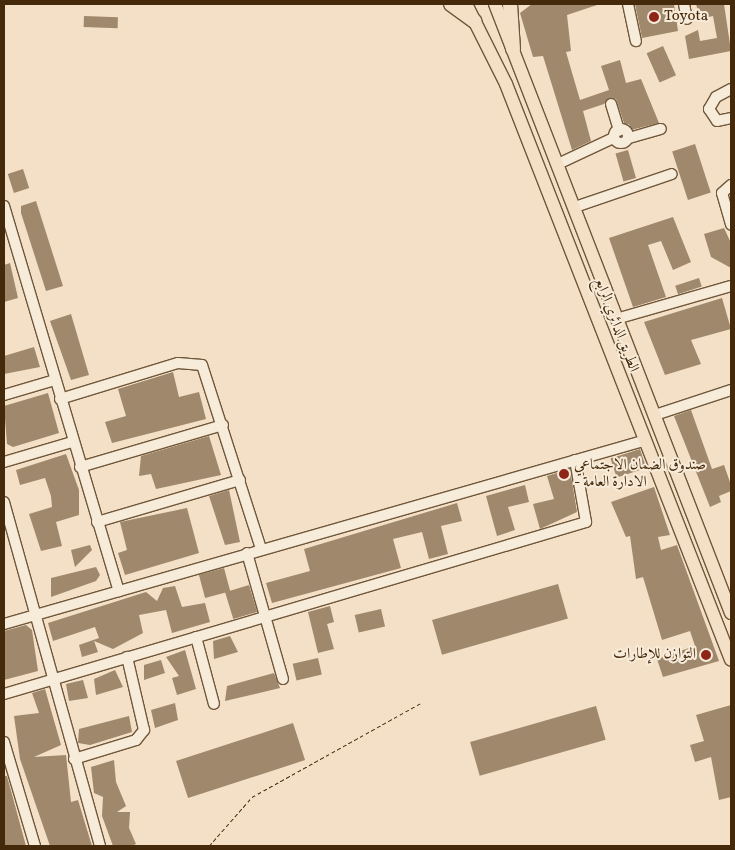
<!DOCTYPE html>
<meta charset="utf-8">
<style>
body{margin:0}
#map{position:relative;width:735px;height:850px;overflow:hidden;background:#f3e0c6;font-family:Vollkorn,Amiri,serif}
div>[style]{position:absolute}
.building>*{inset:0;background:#9f886c;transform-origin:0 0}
.path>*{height:1px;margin-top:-0.5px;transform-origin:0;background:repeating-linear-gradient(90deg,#45290b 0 4px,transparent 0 6.5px)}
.roads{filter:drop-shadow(1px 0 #70573a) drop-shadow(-1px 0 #70573a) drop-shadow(0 1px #70573a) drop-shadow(0 -1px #70573a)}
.minor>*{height:10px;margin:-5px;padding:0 5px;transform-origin:5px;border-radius:5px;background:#f7ebda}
.minor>.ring{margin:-5px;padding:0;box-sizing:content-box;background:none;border:10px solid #f7ebda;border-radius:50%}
.major>*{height:12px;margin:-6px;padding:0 6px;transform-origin:6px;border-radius:6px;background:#f3e0c6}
.highway>*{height:14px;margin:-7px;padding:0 7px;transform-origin:7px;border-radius:7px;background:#f3e0c6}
.dots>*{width:14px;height:14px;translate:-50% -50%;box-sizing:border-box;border:2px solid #f7ebda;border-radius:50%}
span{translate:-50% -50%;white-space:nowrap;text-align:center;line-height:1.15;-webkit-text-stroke:4px #f7ebda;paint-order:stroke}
.poi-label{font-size:15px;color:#45290b}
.left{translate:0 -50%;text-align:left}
.right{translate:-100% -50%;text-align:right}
.street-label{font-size:15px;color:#45290b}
.frame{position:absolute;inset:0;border:5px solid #45290b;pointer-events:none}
</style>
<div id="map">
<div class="building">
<i style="clip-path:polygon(532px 4px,600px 4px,567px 15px,571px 51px,566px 52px,580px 100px,609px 90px,601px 66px,620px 60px,626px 83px,641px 79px,659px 123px,631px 130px,629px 124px,625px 126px,616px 99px,609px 98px,604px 104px,583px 111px,591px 141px,572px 150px,543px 56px,533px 57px,520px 13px)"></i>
<i style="clip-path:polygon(635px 4px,674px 4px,678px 31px,642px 38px)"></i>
<i style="clip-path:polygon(696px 4px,724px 4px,731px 51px,689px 59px,685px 36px,698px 30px,700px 41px,717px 38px,713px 16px,700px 19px)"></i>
<i style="left:84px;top:16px;width:34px;height:11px;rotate:2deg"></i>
<i style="left:663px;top:46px;width:32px;height:18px;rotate:66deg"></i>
<i style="left:695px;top:144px;width:51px;height:24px;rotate:72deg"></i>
<i style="left:628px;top:150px;width:29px;height:13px;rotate:74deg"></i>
<i style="left:23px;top:169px;width:20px;height:16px;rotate:72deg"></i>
<i style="clip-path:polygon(36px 201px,63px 286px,46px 291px,21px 213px,21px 206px)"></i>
<i style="clip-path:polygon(673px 217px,691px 262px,673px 270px,661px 241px,648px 245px,666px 297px,633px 307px,609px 238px)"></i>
<i style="clip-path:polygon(724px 228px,731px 243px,731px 268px,711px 257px,704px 234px)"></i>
<i style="clip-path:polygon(10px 263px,18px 298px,4px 302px,4px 265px)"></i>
<i style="left:699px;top:278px;width:9px;height:25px;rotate:72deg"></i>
<i style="clip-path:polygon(722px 298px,731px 329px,691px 340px,701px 364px,665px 375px,644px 322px)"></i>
<i style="clip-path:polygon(71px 314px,89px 375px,71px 380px,50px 321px)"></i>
<i style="clip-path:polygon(34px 347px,40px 367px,4px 374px,4px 356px)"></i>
<i style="clip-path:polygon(173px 372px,179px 397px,199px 392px,206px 419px,112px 443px,105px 422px,126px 416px,118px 389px)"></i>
<i style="clip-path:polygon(48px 393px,59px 433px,13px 447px,7px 444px,4px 406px)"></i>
<i style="clip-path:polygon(691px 410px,712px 469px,724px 465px,731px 485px,731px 491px,719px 496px,721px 502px,710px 507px,674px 416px)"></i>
<i style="clip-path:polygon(209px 436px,221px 475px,156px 489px,151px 474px,139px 476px,141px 456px)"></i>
<i style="left:640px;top:449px;width:20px;height:31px;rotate:72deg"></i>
<i style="clip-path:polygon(66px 454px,79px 490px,79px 515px,56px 522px,62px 546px,41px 551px,29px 514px,52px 507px,51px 496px,45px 478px,20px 485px,16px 470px)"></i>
<i style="clip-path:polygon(570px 469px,577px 512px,540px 529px,533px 504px,554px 499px,547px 476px)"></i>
<i style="clip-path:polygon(525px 485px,529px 502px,508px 507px,515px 530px,497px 536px,486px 496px)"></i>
<i style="clip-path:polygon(654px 487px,670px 535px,658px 537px,661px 550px,677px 545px,719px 661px,663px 677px,657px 659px,695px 646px,690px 631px,662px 640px,643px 577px,636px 579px,630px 536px,626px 537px,611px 502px)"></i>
<i style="clip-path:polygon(229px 490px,240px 542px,225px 545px,209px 496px)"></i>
<i style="clip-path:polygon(457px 503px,462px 521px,441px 526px,448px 554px,429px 559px,422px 532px,393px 539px,401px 568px,272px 603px,266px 583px,310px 571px,304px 549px)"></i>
<i style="clip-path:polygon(187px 508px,199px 553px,125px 575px,118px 553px,127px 550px,120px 522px)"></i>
<i style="clip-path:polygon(90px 545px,92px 550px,75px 567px,71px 550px)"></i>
<i style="clip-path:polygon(96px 567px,100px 575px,96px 581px,51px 597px,51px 578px)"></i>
<i style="left:224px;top:568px;width:24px;height:26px;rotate:75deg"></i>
<i style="left:558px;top:584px;width:36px;height:131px;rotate:74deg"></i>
<i style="left:249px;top:585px;width:28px;height:25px;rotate:73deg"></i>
<i style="clip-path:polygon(175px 586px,182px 607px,205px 603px,210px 622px,172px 633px,166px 610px,139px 615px,143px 633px,113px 649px,94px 641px,98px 652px,82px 657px,79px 645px,99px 638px,95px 627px,53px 641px,48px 623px,146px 592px,157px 601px,163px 588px)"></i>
<i style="clip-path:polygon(330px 606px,334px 622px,327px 624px,334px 649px,318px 653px,308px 612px)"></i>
<i style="left:381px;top:609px;width:18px;height:27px;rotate:77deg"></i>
<i style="clip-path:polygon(26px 625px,32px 630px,38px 671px,4px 680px,4px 631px)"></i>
<i style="clip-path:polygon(230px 636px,238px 652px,214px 659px,213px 641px)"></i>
<i style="clip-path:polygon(185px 650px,196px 689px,177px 695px,172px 678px,179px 676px,166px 657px)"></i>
<i style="left:318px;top:658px;width:17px;height:26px;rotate:77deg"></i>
<i style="clip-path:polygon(161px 660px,165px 673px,144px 680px,144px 665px)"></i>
<i style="clip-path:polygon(115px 670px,123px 687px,96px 695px,94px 679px)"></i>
<i style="clip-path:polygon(274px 673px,280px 688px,225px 701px,227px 686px)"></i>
<i style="clip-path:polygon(83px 680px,88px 698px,69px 701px,66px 684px)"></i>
<i style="clip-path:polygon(45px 689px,61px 745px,34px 757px,66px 755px,71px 802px,78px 800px,92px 846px,50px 846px,20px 759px,14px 716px,39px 713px,32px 693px)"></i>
<i style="clip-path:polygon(175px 703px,178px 720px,155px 728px,151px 710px)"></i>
<i style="clip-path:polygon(731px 705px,731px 797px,719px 800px,711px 757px,695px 762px,690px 745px,704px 741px,696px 715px)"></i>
<i style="left:596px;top:706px;width:35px;height:131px;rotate:74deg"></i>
<i style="clip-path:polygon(129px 716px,132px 732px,90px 745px,78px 743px,79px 729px)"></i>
<i style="left:293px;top:723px;width:39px;height:123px;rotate:72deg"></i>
<i style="clip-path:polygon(114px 760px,116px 782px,126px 806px,117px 812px,130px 812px,129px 828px,136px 844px,131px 846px,113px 846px,102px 816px,103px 797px,94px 793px,91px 767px)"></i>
<i style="clip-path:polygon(4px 776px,7px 776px,26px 846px,4px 846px)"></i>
</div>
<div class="path">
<i style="left:209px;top:846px;width:65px;rotate:-48.7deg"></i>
<i style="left:252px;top:797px;width:193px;rotate:-29.1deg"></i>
</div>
<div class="roads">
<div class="minor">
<i style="left:628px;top:4px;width:38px;rotate:78deg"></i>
<i style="left:684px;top:4px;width:15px;rotate:79deg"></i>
<i style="left:731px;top:89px;width:17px;rotate:152deg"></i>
<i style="left:716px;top:97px;width:14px;rotate:120deg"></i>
<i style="left:709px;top:109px;width:14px;rotate:56deg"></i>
<i style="left:717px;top:121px;width:14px;rotate:-12deg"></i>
<i style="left:611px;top:104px;width:28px;rotate:73deg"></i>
<i class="ring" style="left:614px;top:129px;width:4px;height:4px"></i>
<i style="left:629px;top:138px;width:33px;rotate:-16deg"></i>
<i style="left:560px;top:163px;width:56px;rotate:-25.2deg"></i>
<i style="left:731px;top:185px;width:12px;rotate:138deg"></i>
<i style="left:722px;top:193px;width:33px;rotate:74deg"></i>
<i style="left:4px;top:206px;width:402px;rotate:73.4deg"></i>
<i style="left:575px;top:207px;width:102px;rotate:-18.8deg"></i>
<i style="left:616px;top:319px;width:120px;rotate:-16deg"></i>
<i style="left:4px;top:395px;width:53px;rotate:-16.4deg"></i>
<i style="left:60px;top:399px;width:123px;rotate:-17deg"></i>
<i style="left:178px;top:363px;width:24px;rotate:5deg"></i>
<i style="left:202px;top:365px;width:193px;rotate:72.2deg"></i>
<i style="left:655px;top:415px;width:80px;rotate:-18.2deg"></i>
<i style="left:4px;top:462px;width:71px;rotate:-16.4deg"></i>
<i style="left:80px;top:467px;width:149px;rotate:-16.4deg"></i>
<i style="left:4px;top:502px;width:357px;rotate:74.4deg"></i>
<i style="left:97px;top:522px;width:149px;rotate:-16.4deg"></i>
<i style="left:247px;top:553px;width:131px;rotate:74.1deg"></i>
<i style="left:4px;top:624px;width:665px;rotate:-15.98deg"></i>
<i style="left:196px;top:637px;width:69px;rotate:75deg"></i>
<i style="left:4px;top:694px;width:607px;rotate:-16.46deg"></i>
<i style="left:586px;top:522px;width:63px;rotate:-100.1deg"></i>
<i style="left:4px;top:742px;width:109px;rotate:73.4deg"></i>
<i style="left:74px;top:759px;width:65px;rotate:-17deg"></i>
<i style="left:136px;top:740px;width:13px;rotate:-51deg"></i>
<i style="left:144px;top:730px;width:75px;rotate:-103.1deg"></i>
</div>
<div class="major">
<i style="left:466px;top:4px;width:89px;rotate:63.4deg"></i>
<i style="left:506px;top:84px;width:618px;rotate:68.66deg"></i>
<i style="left:495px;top:4px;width:653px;rotate:68.82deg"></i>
</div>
<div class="highway">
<i style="left:451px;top:4px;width:29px;rotate:36deg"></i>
<i style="left:510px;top:4px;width:45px;rotate:86.2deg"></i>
</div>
</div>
<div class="dots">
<i style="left:654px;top:17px;background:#8f2418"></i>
<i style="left:564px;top:474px;background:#8f2418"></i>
<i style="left:706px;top:655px;background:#8f2418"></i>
</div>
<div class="poi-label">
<span class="left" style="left:664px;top:17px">Toyota</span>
<span class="left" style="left:574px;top:474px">صندوق الضمان الاجتماعي<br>- الادارة العامة</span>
<span class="right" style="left:696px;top:655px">التوازن للإطارات</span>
</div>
<div class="street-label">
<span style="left:616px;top:325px;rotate:69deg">الطريق الدائري الرابع</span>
</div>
<div class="frame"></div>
</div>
